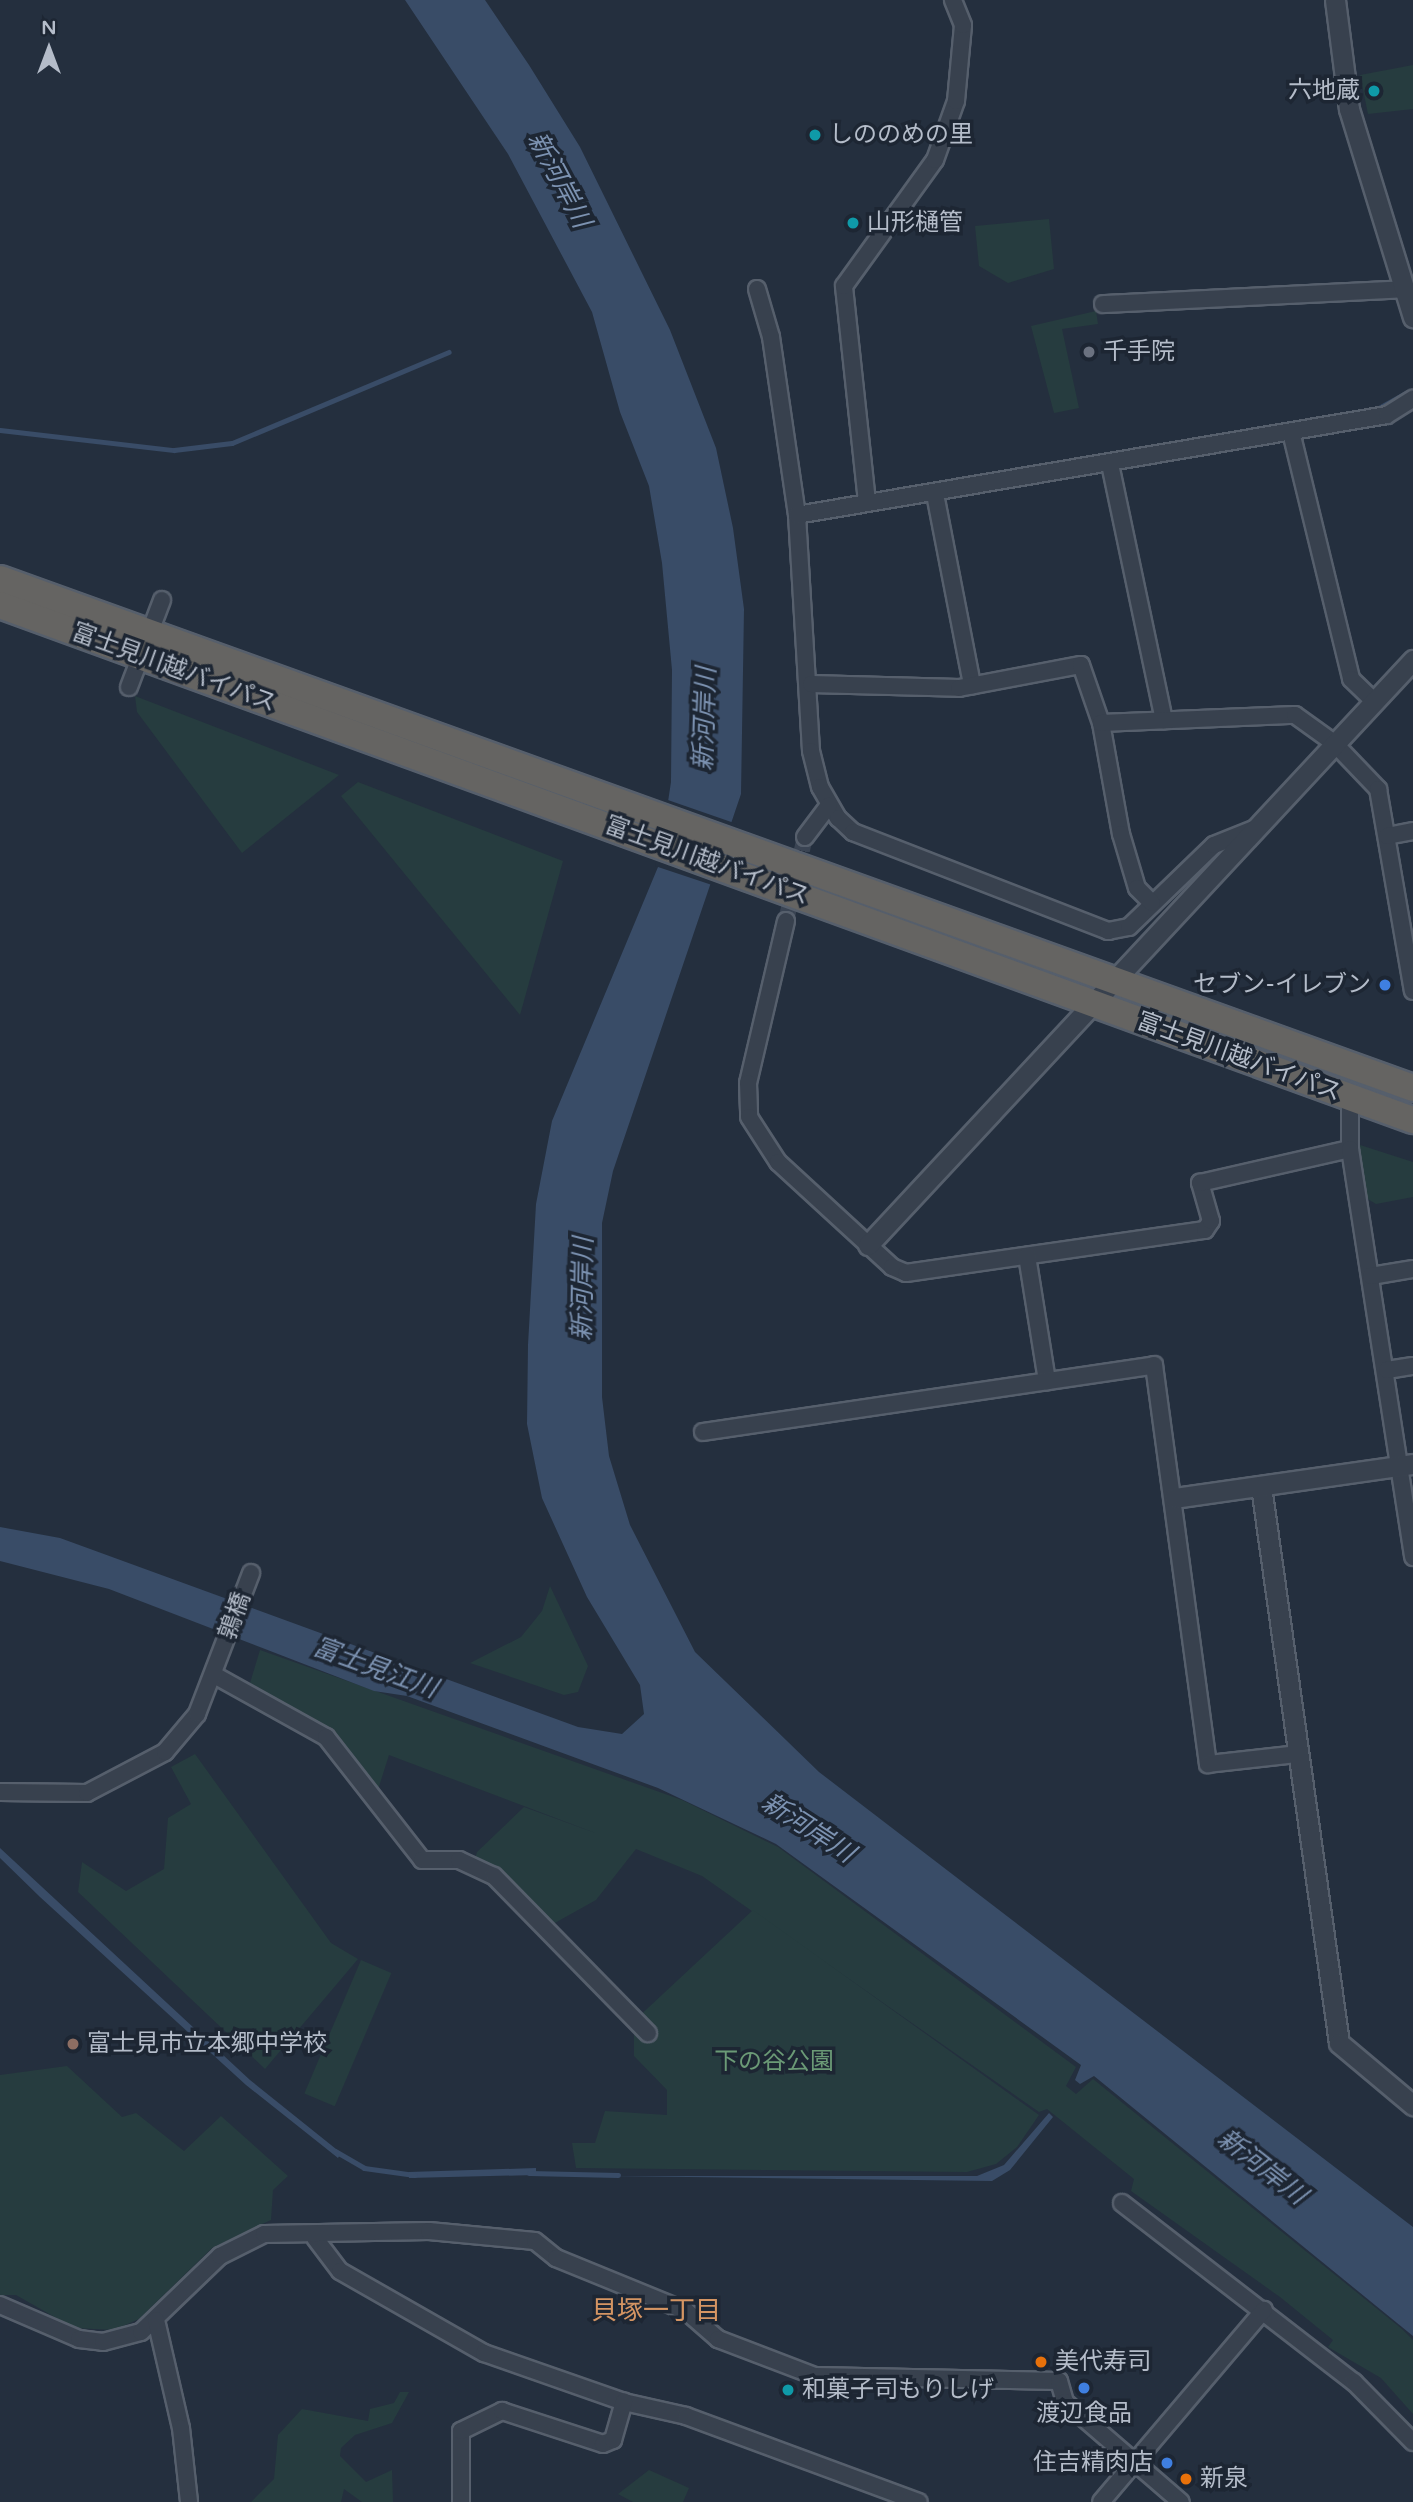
<!DOCTYPE html>
<meta charset="utf-8">
<style>
body{margin:0}
#map{position:relative;width:1413px;height:2502px;overflow:hidden;background:#242f3e;font-family:"Varela Round","Noto Sans JP",sans-serif}
div>[style]{position:absolute}
.green>*{inset:0;background:#263c3f;transform-origin:0 0}
.water>*{inset:0;background:#394c67}
.pier>*{inset:0;background:#242f3e}
.stream>*{height:5px;margin:-2.5px;padding:0 2.5px;transform-origin:2.5px;border-radius:2.5px;background:#394c67}
.minor-tunnel>*{height:16px;margin-top:-8px;transform-origin:0;background:repeating-linear-gradient(90deg,#3a4453 0 16px,transparent 0 24px)}
.roads{filter:drop-shadow(2px 0 #565f6c) drop-shadow(-2px 0 #565f6c) drop-shadow(0 2px #565f6c) drop-shadow(0 -2px #565f6c)}
.minor>*{height:16px;margin:-8px;padding:0 8px;transform-origin:8px;border-radius:8px;background:#38414e}
.tertiary>*{height:19px;margin:-9.5px;padding:0 9.5px;transform-origin:9.5px;border-radius:9.5px;background:#38414e}
.trunk>*{height:26px;margin:-13px;padding:0 13px;transform-origin:13px;border-radius:13px;background:#656462}
.dots>*{width:19px;height:19px;translate:-50% -50%;box-sizing:border-box;border:4px solid #1d2633;border-radius:50%}
span{translate:-50% -50%;white-space:nowrap;text-align:center;line-height:1.15;-webkit-text-stroke:7px #1d2633;paint-order:stroke}
.poi-label{font-size:24px;color:#b4bcc9}
.right{translate:-100% -50%;text-align:right}
.left{translate:0 -50%;text-align:left}
.street-label{font-size:24px;color:#b4bcc9}
.park-label{font-size:24px;color:#6b9a76}
.water-label{font-size:26px;color:#7c92b1;font-style:italic}
.neighbourhood-label{font-size:26px;color:#d59563}
.north{position:absolute;left:14px;top:14px;width:70px;height:70px;-webkit-text-stroke:5px #1d2633;paint-order:stroke;rotate:0deg;font-size:19px;font-weight:700;line-height:28px;text-align:center;color:#b4bcc9}
.north::after{content:'';display:block;margin:auto;width:24px;height:32px;background:#b4bcc9;clip-path:polygon(50% 0,100% 100%,50% 72%,0 100%)}
</style>
<div id="map">
<div class="green">
<i style="clip-path:polygon(1413px 65px,1413px 109px,1368px 114px,1360px 75px)"></i>
<i style="clip-path:polygon(1049px 219px,1054px 269px,1008px 283px,979px 266px,975px 226px)"></i>
<i style="clip-path:polygon(1096px 311px,1098px 324px,1062px 329px,1079px 408px,1054px 413px,1031px 326px)"></i>
<i style="clip-path:polygon(135px 696px,339px 775px,242px 853px,137px 712px)"></i>
<i style="clip-path:polygon(358px 782px,563px 861px,520px 1015px,341px 796px)"></i>
<i style="clip-path:polygon(1357px 1144px,1413px 1162px,1413px 1197px,1376px 1204px,1366px 1198px)"></i>
<i style="clip-path:polygon(550px 1586px,588px 1666px,578px 1692px,564px 1695px,470px 1663px,521px 1637px,542px 1611px)"></i>
<i style="clip-path:polygon(260px 1650px,682px 1800px,778px 1847px,1076px 2067px,1066px 2086px,1076px 2094px,1093px 2079px,1402px 2329px,1413px 2340px,1413px 2414px,1381px 2378px,1328px 2347px,1333px 2340px,1280px 2297px,1131px 2191px,1134px 2179px,1047px 2109px,1039px 2112px,702px 1876px,636px 1849px,596px 1900px,553px 1924px,501px 1874px,475px 1859px,477px 1852px,524px 1807px,598px 1834px,389px 1755px,376px 1796px,335px 1737px,250px 1683px)"></i>
<i style="clip-path:polygon(195px 1754px,331px 1943px,358px 1959px,265px 2069px,78px 1892px,82px 1862px,126px 1891px,164px 1869px,168px 1818px,191px 1804px,171px 1767px)"></i>
<i style="clip-path:polygon(753px 1910px,1039px 2115px,1017px 2147px,996px 2164px,967px 2172px,576px 2168px,572px 2143px,595px 2143px,605px 2111px,667px 2115px,667px 2090px,634px 2056px,634px 2021px)"></i>
<i style="left:361px;top:1960px;width:33px;height:145px;rotate:23deg"></i>
<i style="clip-path:polygon(67px 2066px,122px 2117px,136px 2113px,184px 2151px,221px 2116px,288px 2176px,273px 2190px,271px 2220px,212px 2248px,139px 2319px,114px 2330px,74px 2328px,16px 2295px,0 2295px,0 2075px)"></i>
<i style="clip-path:polygon(400px 2392px,409px 2392px,392px 2423px,355px 2435px,341px 2448px,340px 2456px,366px 2482px,392px 2470px,393px 2502px,362px 2502px,344px 2489px,341px 2502px,251px 2502px,274px 2479px,278px 2435px,302px 2409px,368px 2421px,370px 2409px,394px 2403px)"></i>
<i style="clip-path:polygon(649px 2470px,689px 2488px,683px 2502px,633px 2502px,618px 2494px)"></i>
</div>
<div class="water">
<i style="clip-path:polygon(405px 0,485px 0,529px 65px,580px 147px,670px 330px,716px 448px,733px 528px,744px 609px,741px 794px,613px 1171px,602px 1223px,602px 1397px,609px 1456px,630px 1525px,695px 1652px,819px 1772px,1413px 2227px,1413px 2336px,1094px 2076px,1080px 2084px,1075px 2080px,1081px 2065px,776px 1844px,658px 1788px,407px 1696px,374px 1691px,109px 1589px,0 1561px,0 1527px,60px 1538px,578px 1727px,622px 1734px,644px 1714px,640px 1685px,587px 1597px,542px 1498px,527px 1424px,528px 1345px,536px 1204px,552px 1121px,658px 867px,671px 782px,672px 670px,662px 563px,649px 486px,620px 412px,592px 312px,508px 154px)"></i>
<i style="clip-path:polygon(0 1848px,250px 2080px,341px 2153px,338px 2158px,246px 2085px,40px 1897px,0 1858px)"></i>
<i style="clip-path:polygon(1049px 2113px,1053px 2117px,1010px 2170px,992px 2181px,611px 2176px,977px 2176px,1004px 2165px)"></i>
<i style="clip-path:polygon(536px 2168px,536px 2175px,409px 2178px,409px 2172px)"></i>
</div>
<div class="pier">
<i style="clip-path:polygon(665px 799px,737px 824px,712px 885px,655px 866px)"></i>
</div>
<div class="stream">
<i style="left:1377px;top:409px;width:35px;rotate:-29deg"></i>
<i style="left:0;top:430px;width:175px;rotate:6.6deg"></i>
<i style="left:174px;top:450px;width:58px;rotate:-6.9deg"></i>
<i style="left:232px;top:443px;width:235px;rotate:-22.8deg"></i>
<i style="left:335px;top:2151px;width:34px;rotate:30deg"></i>
<i style="left:364px;top:2168px;width:51px;rotate:7.8deg"></i>
<i style="left:529px;top:2173px;width:89px;rotate:1.3deg"></i>
</div>
<div class="minor-tunnel">
<i style="left:786px;top:921px;width:86px;rotate:-77.3deg"></i>
</div>
<div class="roads">
<div class="minor">
<i style="left:757px;top:289px;width:50px;rotate:73.7deg"></i>
<i style="left:771px;top:337px;width:180px;rotate:81.7deg"></i>
<i style="left:797px;top:515px;width:236px;rotate:86.6deg"></i>
<i style="left:811px;top:751px;width:37px;rotate:76deg"></i>
<i style="left:820px;top:787px;width:36px;rotate:60deg"></i>
<i style="left:838px;top:818px;width:21px;rotate:43deg"></i>
<i style="left:853px;top:832px;width:274px;rotate:21.2deg"></i>
<i style="left:1108px;top:931px;width:21px;rotate:-11deg"></i>
<i style="left:1129px;top:927px;width:118px;rotate:-44deg"></i>
<i style="left:1214px;top:845px;width:43px;rotate:-21.8deg"></i>
<i style="left:1103px;top:304px;width:303px;rotate:-2.8deg"></i>
<i style="left:1291px;top:432px;width:254px;rotate:76.3deg"></i>
<i style="left:1351px;top:679px;width:32px;rotate:44deg"></i>
<i style="left:1110px;top:464px;width:262px;rotate:78.1deg"></i>
<i style="left:935px;top:494px;width:195px;rotate:79deg"></i>
<i style="left:867px;top:502px;width:217px;rotate:-96.1deg"></i>
<i style="left:844px;top:286px;width:155px;rotate:-54.2deg"></i>
<i style="left:935px;top:160px;width:63px;rotate:-70.4deg"></i>
<i style="left:956px;top:101px;width:76px;rotate:-84.7deg"></i>
<i style="left:963px;top:25px;width:27px;rotate:-112deg"></i>
<i style="left:797px;top:515px;width:598px;rotate:-9.62deg"></i>
<i style="left:1387px;top:415px;width:31px;rotate:-32deg"></i>
<i style="left:811px;top:684px;width:148px;rotate:1.5deg"></i>
<i style="left:959px;top:688px;width:124px;rotate:-10.7deg"></i>
<i style="left:1081px;top:665px;width:61px;rotate:71deg"></i>
<i style="left:1101px;top:723px;width:113px;rotate:79.8deg"></i>
<i style="left:1121px;top:834px;width:56px;rotate:73.5deg"></i>
<i style="left:1137px;top:888px;width:21px;rotate:45deg"></i>
<i style="left:129px;top:687px;width:93px;rotate:-69.2deg"></i>
<i style="left:1101px;top:723px;width:194px;rotate:-2.4deg"></i>
<i style="left:1295px;top:715px;width:48px;rotate:35.7deg"></i>
<i style="left:1334px;top:743px;width:64px;rotate:46.3deg"></i>
<i style="left:1378px;top:789px;width:205px;rotate:80.2deg"></i>
<i style="left:1387px;top:836px;width:26px;rotate:-11deg"></i>
<i style="left:805px;top:837px;width:39px;rotate:-53deg"></i>
<i style="left:786px;top:921px;width:166px;rotate:103.2deg"></i>
<i style="left:748px;top:1083px;width:34px;rotate:88deg"></i>
<i style="left:749px;top:1117px;width:54px;rotate:57.2deg"></i>
<i style="left:778px;top:1162px;width:155px;rotate:42.6deg"></i>
<i style="left:892px;top:1267px;width:15px;rotate:23deg"></i>
<i style="left:906px;top:1273px;width:302px;rotate:-8.2deg"></i>
<i style="left:1205px;top:1230px;width:11px;rotate:-56deg"></i>
<i style="left:1211px;top:1221px;width:40px;rotate:-106deg"></i>
<i style="left:1200px;top:1183px;width:154px;rotate:-12.8deg"></i>
<i style="left:1350px;top:1098px;width:51px;rotate:90deg"></i>
<i style="left:1350px;top:1149px;width:413px;rotate:81.2deg"></i>
<i style="left:1027px;top:1256px;width:127px;rotate:80.9deg"></i>
<i style="left:1371px;top:1276px;width:43px;rotate:-9.5deg"></i>
<i style="left:1387px;top:1370px;width:26px;rotate:-9deg"></i>
<i style="left:703px;top:1432px;width:456px;rotate:-8.4deg"></i>
<i style="left:1154px;top:1365px;width:403px;rotate:82.3deg"></i>
<i style="left:1208px;top:1764px;width:90px;rotate:-6.4deg"></i>
<i style="left:214px;top:1675px;width:128px;rotate:29deg"></i>
<i style="left:326px;top:1737px;width:156px;rotate:52deg"></i>
<i style="left:422px;top:1860px;width:37px"></i>
<i style="left:459px;top:1860px;width:38px;rotate:25deg"></i>
<i style="left:494px;top:1876px;width:220px;rotate:45.6deg"></i>
<i style="left:0;top:1792px;width:87px;rotate:0.7deg"></i>
<i style="left:87px;top:1793px;width:88px;rotate:-27.7deg"></i>
<i style="left:165px;top:1752px;width:50px;rotate:-49.9deg"></i>
<i style="left:197px;top:1714px;width:151px;rotate:-69deg"></i>
<i style="left:1122px;top:2203px;width:293px;rotate:37.7deg"></i>
<i style="left:1354px;top:2382px;width:84px;rotate:45.5deg"></i>
<i style="left:315px;top:2238px;width:41px;rotate:52.9deg"></i>
<i style="left:340px;top:2271px;width:166px;rotate:29.7deg"></i>
<i style="left:484px;top:2353px;width:148px;rotate:19.3deg"></i>
<i style="left:624px;top:2402px;width:64px;rotate:12.7deg"></i>
<i style="left:686px;top:2416px;width:248px;rotate:20.3deg"></i>
<i style="left:0;top:2305px;width:86px;rotate:23.3deg"></i>
<i style="left:79px;top:2339px;width:24px;rotate:7deg"></i>
<i style="left:103px;top:2342px;width:39px;rotate:-15deg"></i>
<i style="left:141px;top:2332px;width:110px;rotate:-43.9deg"></i>
<i style="left:220px;top:2256px;width:49px;rotate:-26.6deg"></i>
<i style="left:264px;top:2234px;width:165px;rotate:-1deg"></i>
<i style="left:429px;top:2231px;width:106px;rotate:5.4deg"></i>
<i style="left:535px;top:2241px;width:27px;rotate:39deg"></i>
<i style="left:556px;top:2258px;width:140px;rotate:22.2deg"></i>
<i style="left:686px;top:2311px;width:43px;rotate:41.2deg"></i>
<i style="left:718px;top:2339px;width:104px;rotate:20.9deg"></i>
<i style="left:815px;top:2376px;width:244px;rotate:1.2deg"></i>
<i style="left:1059px;top:2381px;width:22px;rotate:74deg"></i>
<i style="left:1065px;top:2402px;width:153px;rotate:40.8deg"></i>
<i style="left:156px;top:2320px;width:111px;rotate:77deg"></i>
<i style="left:181px;top:2428px;width:74px;rotate:83.8deg"></i>
<i style="left:461px;top:2502px;width:71px;rotate:-90deg"></i>
<i style="left:461px;top:2431px;width:46px;rotate:-26deg"></i>
<i style="left:502px;top:2411px;width:106px;rotate:18.1deg"></i>
<i style="left:603px;top:2444px;width:11px;rotate:-22deg"></i>
<i style="left:613px;top:2440px;width:40px;rotate:-74deg"></i>
<i style="left:1101px;top:2502px;width:252px;rotate:-49.7deg"></i>
</div>
<div class="tertiary">
<i style="left:1335px;top:0;width:110px;rotate:82.7deg"></i>
<i style="left:1349px;top:109px;width:218px;rotate:72.9deg"></i>
<i style="left:868px;top:1245px;width:800px;rotate:-47.03deg"></i>
<i style="left:1261px;top:1486px;width:562px;rotate:82.03deg"></i>
<i style="left:1339px;top:2043px;width:97px;rotate:40deg"></i>
<i style="left:1174px;top:1498px;width:241px;rotate:-8.1deg"></i>
</div>
<div class="trunk">
<i style="left:0;top:579px;width:1502px;rotate:19.81deg"></i>
<i style="left:0;top:605px;width:1504px;rotate:20.03deg"></i>
</div>
</div>
<div class="dots">
<i style="left:1374px;top:91px;background:#0f9aa8"></i>
<i style="left:815px;top:135px;background:#0f9aa8"></i>
<i style="left:853px;top:223px;background:#0f9aa8"></i>
<i style="left:1089px;top:352px;background:#6b7280"></i>
<i style="left:1385px;top:985px;background:#3f7fe0"></i>
<i style="left:73px;top:2044px;background:#8d6e63"></i>
<i style="left:1041px;top:2362px;background:#e8710a"></i>
<i style="left:1084px;top:2388px;background:#3f7fe0"></i>
<i style="left:788px;top:2390px;background:#0f9aa8"></i>
<i style="left:1167px;top:2463px;background:#3f7fe0"></i>
<i style="left:1186px;top:2479px;background:#e8710a"></i>
</div>
<div class="poi-label">
<span class="right" style="left:1360px;top:91px">六地蔵</span>
<span class="left" style="left:829px;top:135px">しののめの里</span>
<span class="left" style="left:867px;top:223px">山形樋管</span>
<span class="left" style="left:1103px;top:352px">千手院</span>
<span class="right" style="left:1371px;top:985px">セブン-イレブン</span>
<span class="left" style="left:87px;top:2044px">富士見市立本郷中学校</span>
<span class="left" style="left:1055px;top:2362px">美代寿司</span>
<span class="left" style="left:802px;top:2390px">和菓子司もりしげ</span>
<span style="left:1084px;top:2414px">渡辺食品</span>
<span class="right" style="left:1153px;top:2463px">住吉精肉店</span>
<span class="left" style="left:1200px;top:2479px">新泉</span>
</div>
<div class="street-label">
<span style="left:174px;top:668px;rotate:20deg">富士見川越バイパス</span>
<span style="left:707px;top:861px;rotate:20deg">富士見川越バイパス</span>
<span style="left:1239px;top:1057px;rotate:20deg">富士見川越バイパス</span>
<span style="left:235px;top:1616px;rotate:-70deg">鶉橋</span>
</div>
<div class="park-label">
<span style="left:774px;top:2062px">下の谷公園</span>
</div>
<div class="water-label">
<span style="left:559px;top:180px;rotate:62deg">新河岸川</span>
<span style="left:705px;top:719px;rotate:-88deg">新河岸川</span>
<span style="left:583px;top:1289px;rotate:-89deg">新河岸川</span>
<span style="left:375px;top:1668px;rotate:20deg">富士見江川</span>
<span style="left:808px;top:1828px;rotate:33deg">新河岸川</span>
<span style="left:1262px;top:2167px;rotate:38deg">新河岸川</span>
</div>
<div class="neighbourhood-label">
<span style="left:656px;top:2311px">貝塚一丁目</span>
</div>
<div class="north">N</div>
</div>
